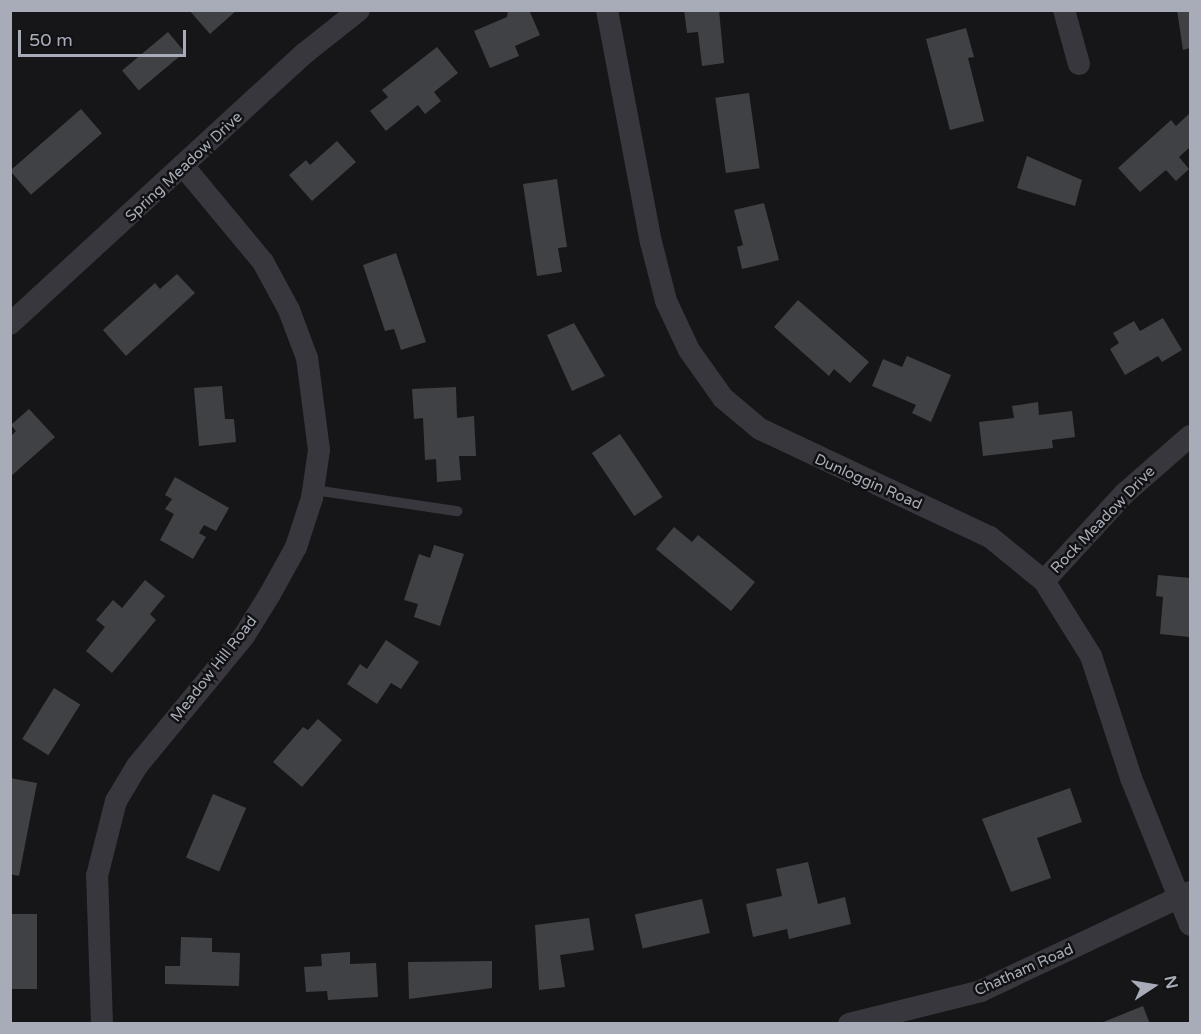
<!DOCTYPE html>
<style>
body{margin:0}
#map{position:relative;width:1201px;height:1034px;overflow:hidden;background:#161618;font-family:"Varela Round",sans-serif}
div>[style]{position:absolute}
.building>*{inset:0;background:#404145;transform-origin:0 0}
.service>*{height:10px;margin:-5px;padding:0 5px;transform-origin:5px;border-radius:5px;background:#37373d}
.minor>*{height:22px;margin:-11px;padding:0 11px;transform-origin:11px;border-radius:11px;background:#37373d}
span{translate:-50% -50%;white-space:nowrap;text-align:center;line-height:1.15;-webkit-text-stroke:5px #111113;paint-order:stroke}
.street-label{font-size:15px;color:#a7acb8}
.frame{position:absolute;inset:0;border:12px solid #a7acb8;pointer-events:none}
.north{position:absolute;left:1123px;top:956px;width:60px;height:60px;-webkit-text-stroke:4px #111113;paint-order:stroke;rotate:78deg;font-size:16px;font-weight:700;line-height:24px;text-align:center;color:#a7acb8}
.north::after{content:'';display:block;margin:auto;width:21px;height:27px;background:#a7acb8;clip-path:polygon(50% 0,100% 100%,50% 72%,0 100%)}
.scale{position:absolute;left:18px;top:30px;width:168px;height:27px;box-sizing:border-box;border:3px solid #a7acb8;border-top:0;padding-left:8px;font-size:18px;line-height:21px;white-space:nowrap;color:#a7acb8;-webkit-text-stroke:4px #111113;paint-order:stroke}
</style>
<div id="map">
<div class="building">
<i style="clip-path:polygon(189px 10px,237px 10px,210px 34px)"></i>
<i style="clip-path:polygon(508px 10px,529px 10px,540px 35px,515px 46px,519px 56px,490px 68px,474px 31px,507px 17px)"></i>
<i style="clip-path:polygon(684px 10px,719px 10px,724px 63px,702px 66px,698px 32px,687px 33px)"></i>
<i style="clip-path:polygon(1177px 10px,1190px 10px,1190px 48px,1183px 50px)"></i>
<i style="clip-path:polygon(966px 28px,974px 57px,968px 58px,984px 121px,950px 130px,926px 39px)"></i>
<i style="left:168px;top:32px;width:26px;height:60px;rotate:50deg"></i>
<i style="clip-path:polygon(437px 47px,458px 73px,434px 92px,441px 101px,425px 114px,418px 105px,386px 131px,370px 111px,388px 97px,382px 90px)"></i>
<i style="left:749px;top:93px;width:76px;height:34px;rotate:82deg"></i>
<i style="left:81px;top:109px;width:32px;height:94px;rotate:49deg"></i>
<i style="clip-path:polygon(1190px 113px,1190px 147px,1179px 157px,1189px 169px,1176px 181px,1166px 170px,1140px 192px,1118px 168px,1171px 120px,1176px 126px)"></i>
<i style="clip-path:polygon(337px 141px,356px 162px,312px 201px,289px 175px,306px 160px,310px 165px)"></i>
<i style="clip-path:polygon(1027px 156px,1082px 180px,1075px 206px,1017px 188px)"></i>
<i style="clip-path:polygon(557px 179px,567px 247px,558px 248px,562px 272px,537px 276px,523px 184px)"></i>
<i style="clip-path:polygon(764px 203px,779px 260px,742px 269px,737px 247px,743px 245px,734px 210px)"></i>
<i style="clip-path:polygon(396px 253px,426px 342px,401px 350px,394px 329px,385px 331px,363px 265px)"></i>
<i style="clip-path:polygon(177px 274px,195px 293px,126px 356px,103px 330px,155px 283px,160px 289px)"></i>
<i style="clip-path:polygon(798px 300px,869px 362px,850px 383px,834px 369px,829px 376px,774px 327px)"></i>
<i style="clip-path:polygon(1163px 318px,1182px 350px,1162px 362px,1158px 356px,1125px 375px,1110px 349px,1119px 343px,1113px 333px,1134px 321px,1140px 331px)"></i>
<i style="clip-path:polygon(574px 323px,605px 376px,572px 391px,547px 335px)"></i>
<i style="clip-path:polygon(907px 356px,951px 375px,931px 422px,912px 413px,916px 405px,872px 386px,883px 359px,902px 367px)"></i>
<i style="clip-path:polygon(222px 386px,225px 419px,234px 419px,236px 442px,199px 446px,194px 388px)"></i>
<i style="clip-path:polygon(456px 387px,457px 418px,474px 416px,476px 456px,459px 456px,461px 480px,437px 482px,436px 459px,425px 460px,423px 418px,414px 419px,412px 389px)"></i>
<i style="clip-path:polygon(1038px 402px,1039px 415px,1072px 411px,1075px 437px,1052px 440px,1053px 448px,983px 456px,979px 422px,1014px 418px,1012px 406px)"></i>
<i style="clip-path:polygon(29px 409px,55px 437px,10px 477px,10px 437px,16px 431px,11px 425px)"></i>
<i style="left:620px;top:434px;width:76px;height:34px;rotate:56deg"></i>
<i style="clip-path:polygon(175px 477px,229px 508px,216px 531px,204px 525px,199px 533px,206px 537px,193px 559px,160px 540px,174px 514px,165px 509px,172px 499px,165px 495px)"></i>
<i style="clip-path:polygon(674px 527px,692px 542px,698px 535px,755px 582px,731px 611px,656px 549px)"></i>
<i style="clip-path:polygon(434px 545px,464px 554px,440px 626px,414px 617px,418px 604px,404px 600px,419px 554px,430px 558px)"></i>
<i style="clip-path:polygon(1158px 575px,1190px 578px,1189px 637px,1160px 634px,1163px 597px,1156px 596px)"></i>
<i style="clip-path:polygon(145px 580px,165px 596px,150px 614px,156px 620px,112px 673px,86px 651px,105px 627px,96px 620px,113px 600px,122px 608px)"></i>
<i style="clip-path:polygon(386px 640px,419px 662px,401px 689px,391px 683px,377px 704px,347px 684px,360px 664px,367px 669px)"></i>
<i style="left:54px;top:688px;width:31px;height:60px;rotate:32deg"></i>
<i style="clip-path:polygon(318px 719px,342px 740px,302px 787px,273px 762px,303px 727px,308px 730px)"></i>
<i style="clip-path:polygon(10px 778px,37px 783px,19px 876px,10px 874px)"></i>
<i style="clip-path:polygon(1070px 788px,1082px 822px,1037px 838px,1051px 878px,1011px 892px,982px 819px)"></i>
<i style="left:213px;top:794px;width:36px;height:69px;rotate:23deg"></i>
<i style="clip-path:polygon(808px 862px,818px 904px,845px 897px,851px 924px,789px 939px,787px 929px,753px 937px,746px 904px,782px 896px,776px 869px)"></i>
<i style="left:702px;top:899px;width:35px;height:69px;rotate:77deg"></i>
<i style="left:10px;top:914px;width:27px;height:75px"></i>
<i style="clip-path:polygon(589px 918px,594px 950px,560px 955px,565px 987px,539px 990px,535px 925px)"></i>
<i style="clip-path:polygon(181px 937px,212px 938px,212px 952px,240px 953px,239px 986px,165px 984px,165px 966px,180px 966px)"></i>
<i style="clip-path:polygon(350px 952px,350px 964px,376px 963px,378px 997px,328px 1000px,327px 991px,306px 992px,304px 967px,322px 966px,321px 954px)"></i>
<i style="clip-path:polygon(492px 961px,492px 988px,409px 999px,408px 962px)"></i>
<i style="clip-path:polygon(1143px 1006px,1150px 1024px,1101px 1024px,1101px 1023px)"></i>
</div>
<div class="service">
<i style="left:314px;top:490px;width:145px;rotate:8.4deg"></i>
</div>
<div class="minor">
<i style="left:607px;top:10px;width:236px;rotate:79.3deg"></i>
<i style="left:651px;top:242px;width:61px;rotate:75.7deg"></i>
<i style="left:666px;top:301px;width:54px;rotate:64.9deg"></i>
<i style="left:689px;top:350px;width:59px;rotate:54.7deg"></i>
<i style="left:723px;top:398px;width:48px;rotate:40deg"></i>
<i style="left:760px;top:429px;width:254px;rotate:25.2deg"></i>
<i style="left:990px;top:537px;width:70px;rotate:39.2deg"></i>
<i style="left:1044px;top:581px;width:89px;rotate:57.9deg"></i>
<i style="left:1091px;top:656px;width:128px;rotate:71.8deg"></i>
<i style="left:1131px;top:778px;width:158px;rotate:68.1deg"></i>
<i style="left:1064px;top:10px;width:56px;rotate:74.5deg"></i>
<i style="left:10px;top:324px;width:401px;rotate:-42.6deg"></i>
<i style="left:305px;top:53px;width:69px;rotate:-38.5deg"></i>
<i style="left:1044px;top:581px;width:118px;rotate:-47.4deg"></i>
<i style="left:1124px;top:494px;width:88px;rotate:-41.3deg"></i>
<i style="left:102px;top:1024px;width:148px;rotate:-91.9deg"></i>
<i style="left:97px;top:876px;width:77px;rotate:-75.8deg"></i>
<i style="left:116px;top:801px;width:41px;rotate:-59deg"></i>
<i style="left:137px;top:766px;width:168px;rotate:-50.5deg"></i>
<i style="left:244px;top:636px;width:49px;rotate:-58.2deg"></i>
<i style="left:270px;top:594px;width:54px;rotate:-61deg"></i>
<i style="left:296px;top:547px;width:52px;rotate:-71.9deg"></i>
<i style="left:312px;top:498px;width:49px;rotate:-81.7deg"></i>
<i style="left:319px;top:450px;width:93px;rotate:-97.4deg"></i>
<i style="left:307px;top:358px;width:51px;rotate:-110.6deg"></i>
<i style="left:289px;top:310px;width:55px;rotate:-118.4deg"></i>
<i style="left:263px;top:262px;width:122px;rotate:-129.7deg"></i>
<i style="left:849px;top:1024px;width:136px;rotate:-14deg"></i>
<i style="left:981px;top:991px;width:231px;rotate:-25.3deg"></i>
</div>
<div class="street-label">
<span style="left:184px;top:167px;rotate:-43deg">Spring Meadow Drive</span>
<span style="left:868px;top:482px;rotate:24deg">Dunloggin Road</span>
<span style="left:1103px;top:520px;rotate:-46deg">Rock Meadow Drive</span>
<span style="left:214px;top:669px;rotate:-52deg">Meadow Hill Road</span>
<span style="left:1024px;top:970px;rotate:-24deg">Chatham Road</span>
</div>
<div class="frame"></div>
<div class="north">N</div>
<div class="scale">50 m</div>
</div>
